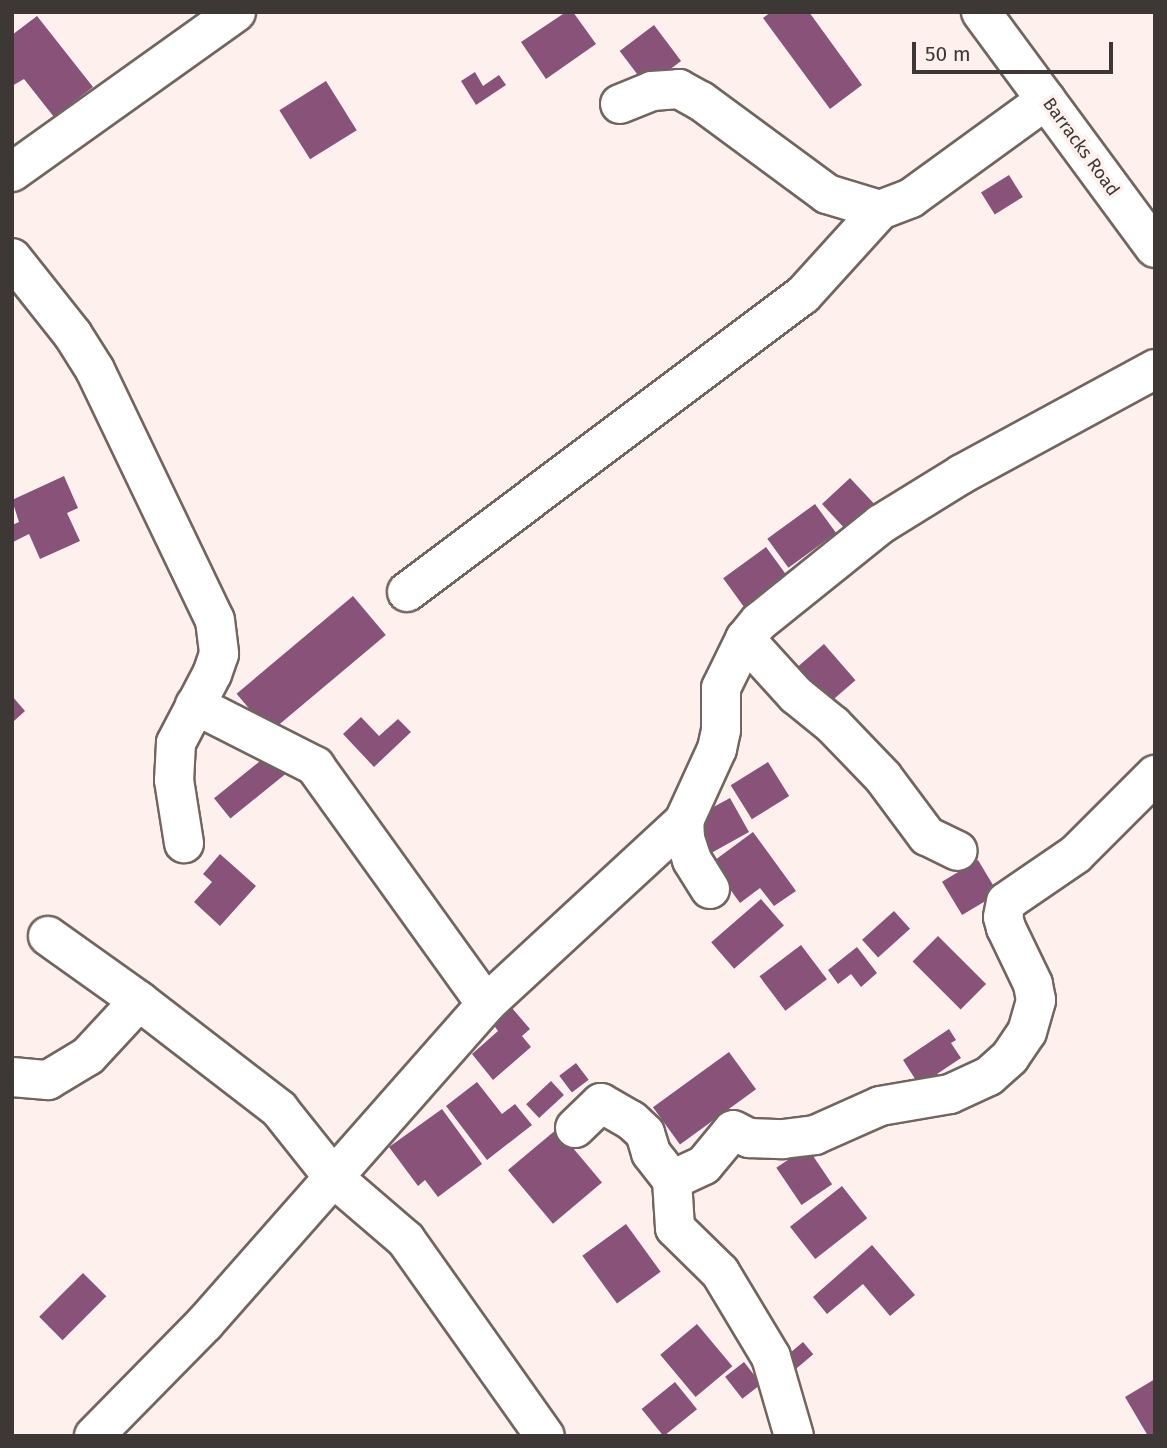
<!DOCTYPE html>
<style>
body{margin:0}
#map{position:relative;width:1167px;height:1448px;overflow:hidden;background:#fef1ed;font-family:"Fira Sans",sans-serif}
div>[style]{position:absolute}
.building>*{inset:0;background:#895379;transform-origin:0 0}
.roads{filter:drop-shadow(2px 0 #726560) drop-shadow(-2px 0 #726560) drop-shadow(0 2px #726560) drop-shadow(0 -2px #726560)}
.minor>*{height:38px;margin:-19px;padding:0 19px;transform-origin:19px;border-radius:19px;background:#fff}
span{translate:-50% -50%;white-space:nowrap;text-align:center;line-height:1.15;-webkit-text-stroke:7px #fef1ed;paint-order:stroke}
.street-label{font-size:18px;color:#3d3835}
.frame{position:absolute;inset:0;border:14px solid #3d3835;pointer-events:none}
.scale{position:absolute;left:912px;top:42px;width:201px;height:32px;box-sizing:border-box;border:4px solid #3d3835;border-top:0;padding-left:9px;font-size:21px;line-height:24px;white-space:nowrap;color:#3d3835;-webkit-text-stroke:5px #fef1ed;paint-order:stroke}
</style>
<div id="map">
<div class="building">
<i style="clip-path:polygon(566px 12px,573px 12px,596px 44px,546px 79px,521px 42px)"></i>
<i style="clip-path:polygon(771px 12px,809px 12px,862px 85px,830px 109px,763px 18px)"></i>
<i style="clip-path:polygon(37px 16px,93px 87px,54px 117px,24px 79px,12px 86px,12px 35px)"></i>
<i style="left:654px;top:25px;width:45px;height:43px;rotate:53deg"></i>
<i style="clip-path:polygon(475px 72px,483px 86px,499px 75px,506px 85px,476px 105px,461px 81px)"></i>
<i style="left:326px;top:81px;width:58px;height:55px;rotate:58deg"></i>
<i style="left:1009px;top:175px;width:26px;height:33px;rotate:58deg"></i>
<i style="clip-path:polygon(64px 476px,78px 508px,67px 513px,80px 541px,40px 559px,29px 534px,13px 542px,12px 525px,19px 522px,12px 500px)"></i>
<i style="clip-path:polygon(850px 478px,880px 510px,847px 531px,822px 504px)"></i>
<i style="left:815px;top:504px;width:36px;height:59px;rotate:54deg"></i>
<i style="left:766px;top:547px;width:43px;height:53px;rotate:54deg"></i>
<i style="left:353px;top:596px;width:51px;height:152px;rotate:50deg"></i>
<i style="left:824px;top:644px;width:48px;height:39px;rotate:49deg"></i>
<i style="clip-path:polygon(12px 696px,25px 711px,14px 721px,12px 719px)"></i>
<i style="clip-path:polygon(361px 717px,379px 736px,398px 719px,411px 732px,374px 767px,343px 734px)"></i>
<i style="left:270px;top:753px;width:26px;height:72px;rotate:51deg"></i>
<i style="left:768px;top:762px;width:40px;height:44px;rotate:58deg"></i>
<i style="clip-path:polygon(730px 798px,749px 832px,704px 857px,696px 843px,706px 837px,695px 817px)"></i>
<i style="clip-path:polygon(753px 832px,796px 891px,774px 906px,760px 888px,740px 903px,711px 863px)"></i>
<i style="clip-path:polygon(220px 854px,256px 886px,220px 926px,194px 902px,212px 882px,203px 874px)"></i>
<i style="left:978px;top:860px;width:39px;height:42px;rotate:59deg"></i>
<i style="left:761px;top:899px;width:35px;height:66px;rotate:49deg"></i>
<i style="left:894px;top:911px;width:24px;height:43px;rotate:48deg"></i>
<i style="left:938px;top:936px;width:68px;height:36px;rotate:45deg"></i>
<i style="left:801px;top:945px;width:43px;height:52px;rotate:53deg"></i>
<i style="clip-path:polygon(857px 947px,877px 973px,861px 987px,851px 974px,838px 984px,828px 970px)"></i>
<i style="clip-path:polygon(512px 1008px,530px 1029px,522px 1036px,531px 1047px,493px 1080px,472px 1054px,498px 1031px,493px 1024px)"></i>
<i style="clip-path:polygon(949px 1029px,956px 1040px,951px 1043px,961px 1058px,937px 1074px,944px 1084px,926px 1096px,903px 1060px)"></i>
<i style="left:729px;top:1052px;width:46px;height:94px;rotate:54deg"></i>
<i style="left:576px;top:1063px;width:21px;height:21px;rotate:53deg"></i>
<i style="left:551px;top:1081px;width:19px;height:34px;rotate:47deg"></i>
<i style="clip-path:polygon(477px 1082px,502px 1114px,515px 1104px,532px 1125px,487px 1160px,446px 1106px)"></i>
<i style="clip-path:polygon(442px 1109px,482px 1164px,438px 1197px,425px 1180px,418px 1186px,389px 1147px)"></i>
<i style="left:557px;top:1129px;width:70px;height:64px;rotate:50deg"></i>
<i style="left:807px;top:1147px;width:45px;height:37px;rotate:56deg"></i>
<i style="left:842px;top:1186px;width:41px;height:66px;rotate:52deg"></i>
<i style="left:626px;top:1224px;width:59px;height:54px;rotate:54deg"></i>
<i style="clip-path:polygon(872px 1245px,915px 1295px,890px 1316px,863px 1284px,827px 1314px,813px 1297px)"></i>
<i style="left:83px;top:1273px;width:33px;height:62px;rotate:45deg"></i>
<i style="left:697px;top:1324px;width:55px;height:48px;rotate:50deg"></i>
<i style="left:803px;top:1342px;width:16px;height:22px;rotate:50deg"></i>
<i style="left:744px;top:1362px;width:28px;height:24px;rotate:52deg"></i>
<i style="clip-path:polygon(1155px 1379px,1155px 1435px,1148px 1436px,1125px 1397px)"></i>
<i style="left:675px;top:1382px;width:35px;height:43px;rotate:51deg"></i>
</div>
<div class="roads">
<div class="minor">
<i style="left:981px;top:12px;width:293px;rotate:53.6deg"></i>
<i style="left:620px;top:104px;width:35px;rotate:-22deg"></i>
<i style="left:652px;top:91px;width:27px;rotate:-4deg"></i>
<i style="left:679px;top:89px;width:25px;rotate:29deg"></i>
<i style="left:701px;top:101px;width:157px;rotate:36.4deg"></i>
<i style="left:827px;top:194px;width:55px;rotate:16.8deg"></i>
<i style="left:880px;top:210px;width:33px;rotate:-21deg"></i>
<i style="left:911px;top:198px;width:167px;rotate:-36deg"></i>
<i style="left:12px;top:172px;width:275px;rotate:-35.5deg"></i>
<i style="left:12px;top:258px;width:98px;rotate:51.6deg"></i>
<i style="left:73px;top:335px;width:41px;rotate:57.8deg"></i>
<i style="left:95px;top:370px;width:277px;rotate:64.4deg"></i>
<i style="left:215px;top:620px;width:34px;rotate:83deg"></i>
<i style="left:219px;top:654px;width:21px;rotate:109deg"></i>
<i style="left:212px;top:674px;width:78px;rotate:117.6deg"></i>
<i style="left:176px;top:743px;width:37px;rotate:93deg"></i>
<i style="left:174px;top:780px;width:64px;rotate:81deg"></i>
<i style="left:407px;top:592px;width:495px;rotate:-36.9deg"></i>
<i style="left:803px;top:295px;width:115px;rotate:-47.8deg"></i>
<i style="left:745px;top:639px;width:76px;rotate:47.7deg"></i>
<i style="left:796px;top:695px;width:48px;rotate:39deg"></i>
<i style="left:833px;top:725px;width:72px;rotate:46.1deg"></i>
<i style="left:883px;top:777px;width:74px;rotate:53.3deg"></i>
<i style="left:927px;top:836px;width:34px;rotate:26deg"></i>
<i style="left:195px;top:705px;width:135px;rotate:26.9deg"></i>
<i style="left:315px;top:766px;width:293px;rotate:54.3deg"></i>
<i style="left:710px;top:889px;width:34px;rotate:-122deg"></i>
<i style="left:692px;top:860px;width:23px;rotate:-108deg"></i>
<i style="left:685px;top:838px;width:17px;rotate:-93deg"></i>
<i style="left:684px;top:821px;width:79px;rotate:-65.4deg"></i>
<i style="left:717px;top:749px;width:19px;rotate:-78deg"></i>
<i style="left:721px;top:730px;width:42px;rotate:-90deg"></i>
<i style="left:721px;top:688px;width:55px;rotate:-63.9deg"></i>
<i style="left:745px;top:639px;width:22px;rotate:-51deg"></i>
<i style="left:759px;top:622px;width:156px;rotate:-38.8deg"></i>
<i style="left:881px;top:524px;width:95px;rotate:-31.7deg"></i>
<i style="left:962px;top:474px;width:220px;rotate:-28.5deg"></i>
<i style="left:48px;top:936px;width:112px;rotate:35.5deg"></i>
<i style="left:139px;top:1001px;width:177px;rotate:37.6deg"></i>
<i style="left:279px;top:1109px;width:88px;rotate:51.4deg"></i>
<i style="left:334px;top:1178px;width:95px;rotate:40.7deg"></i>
<i style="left:406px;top:1240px;width:240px;rotate:54.7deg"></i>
<i style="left:12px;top:1077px;width:36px;rotate:5deg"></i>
<i style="left:48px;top:1080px;width:47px;rotate:-31deg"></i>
<i style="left:88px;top:1056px;width:75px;rotate:-47.2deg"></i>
<i style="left:575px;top:1128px;width:36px;rotate:-44deg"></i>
<i style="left:601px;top:1103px;width:34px;rotate:30deg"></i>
<i style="left:631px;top:1120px;width:19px;rotate:43deg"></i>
<i style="left:645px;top:1133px;width:21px;rotate:73deg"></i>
<i style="left:651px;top:1153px;width:34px;rotate:52deg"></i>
<i style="left:672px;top:1180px;width:35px;rotate:-25deg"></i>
<i style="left:704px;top:1165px;width:45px;rotate:-50.4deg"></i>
<i style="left:733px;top:1130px;width:18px;rotate:27deg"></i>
<i style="left:749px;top:1138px;width:34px;rotate:2deg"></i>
<i style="left:783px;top:1139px;width:32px;rotate:-7deg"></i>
<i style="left:815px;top:1135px;width:71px;rotate:-24deg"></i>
<i style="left:880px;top:1106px;width:71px;rotate:-9.7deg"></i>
<i style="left:950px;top:1094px;width:43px;rotate:-24.8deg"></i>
<i style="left:989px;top:1076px;width:28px;rotate:-42deg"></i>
<i style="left:1010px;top:1057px;width:30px;rotate:-56deg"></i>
<i style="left:1027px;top:1032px;width:33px;rotate:-74deg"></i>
<i style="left:1036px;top:1000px;width:16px;rotate:-101deg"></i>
<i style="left:1033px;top:984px;width:62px;rotate:-115.7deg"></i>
<i style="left:1006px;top:928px;width:11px;rotate:-105deg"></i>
<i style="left:1003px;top:917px;width:15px;rotate:-79deg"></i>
<i style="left:1006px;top:902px;width:85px;rotate:-34.4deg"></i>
<i style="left:1076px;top:854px;width:112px;rotate:-45deg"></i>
<i style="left:672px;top:1180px;width:48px;rotate:86.4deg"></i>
<i style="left:675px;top:1228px;width:63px;rotate:44.4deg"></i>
<i style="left:720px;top:1272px;width:99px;rotate:59deg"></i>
<i style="left:771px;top:1357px;width:82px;rotate:73.8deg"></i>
<i style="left:94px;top:1436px;width:158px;rotate:-45.5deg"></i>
<i style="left:205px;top:1323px;width:425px;rotate:-48.6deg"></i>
<i style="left:486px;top:1004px;width:270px;rotate:-42.7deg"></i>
</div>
</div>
<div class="street-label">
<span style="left:1081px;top:147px;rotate:54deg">Barracks Road</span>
</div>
<div class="frame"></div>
<div class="scale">50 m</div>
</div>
